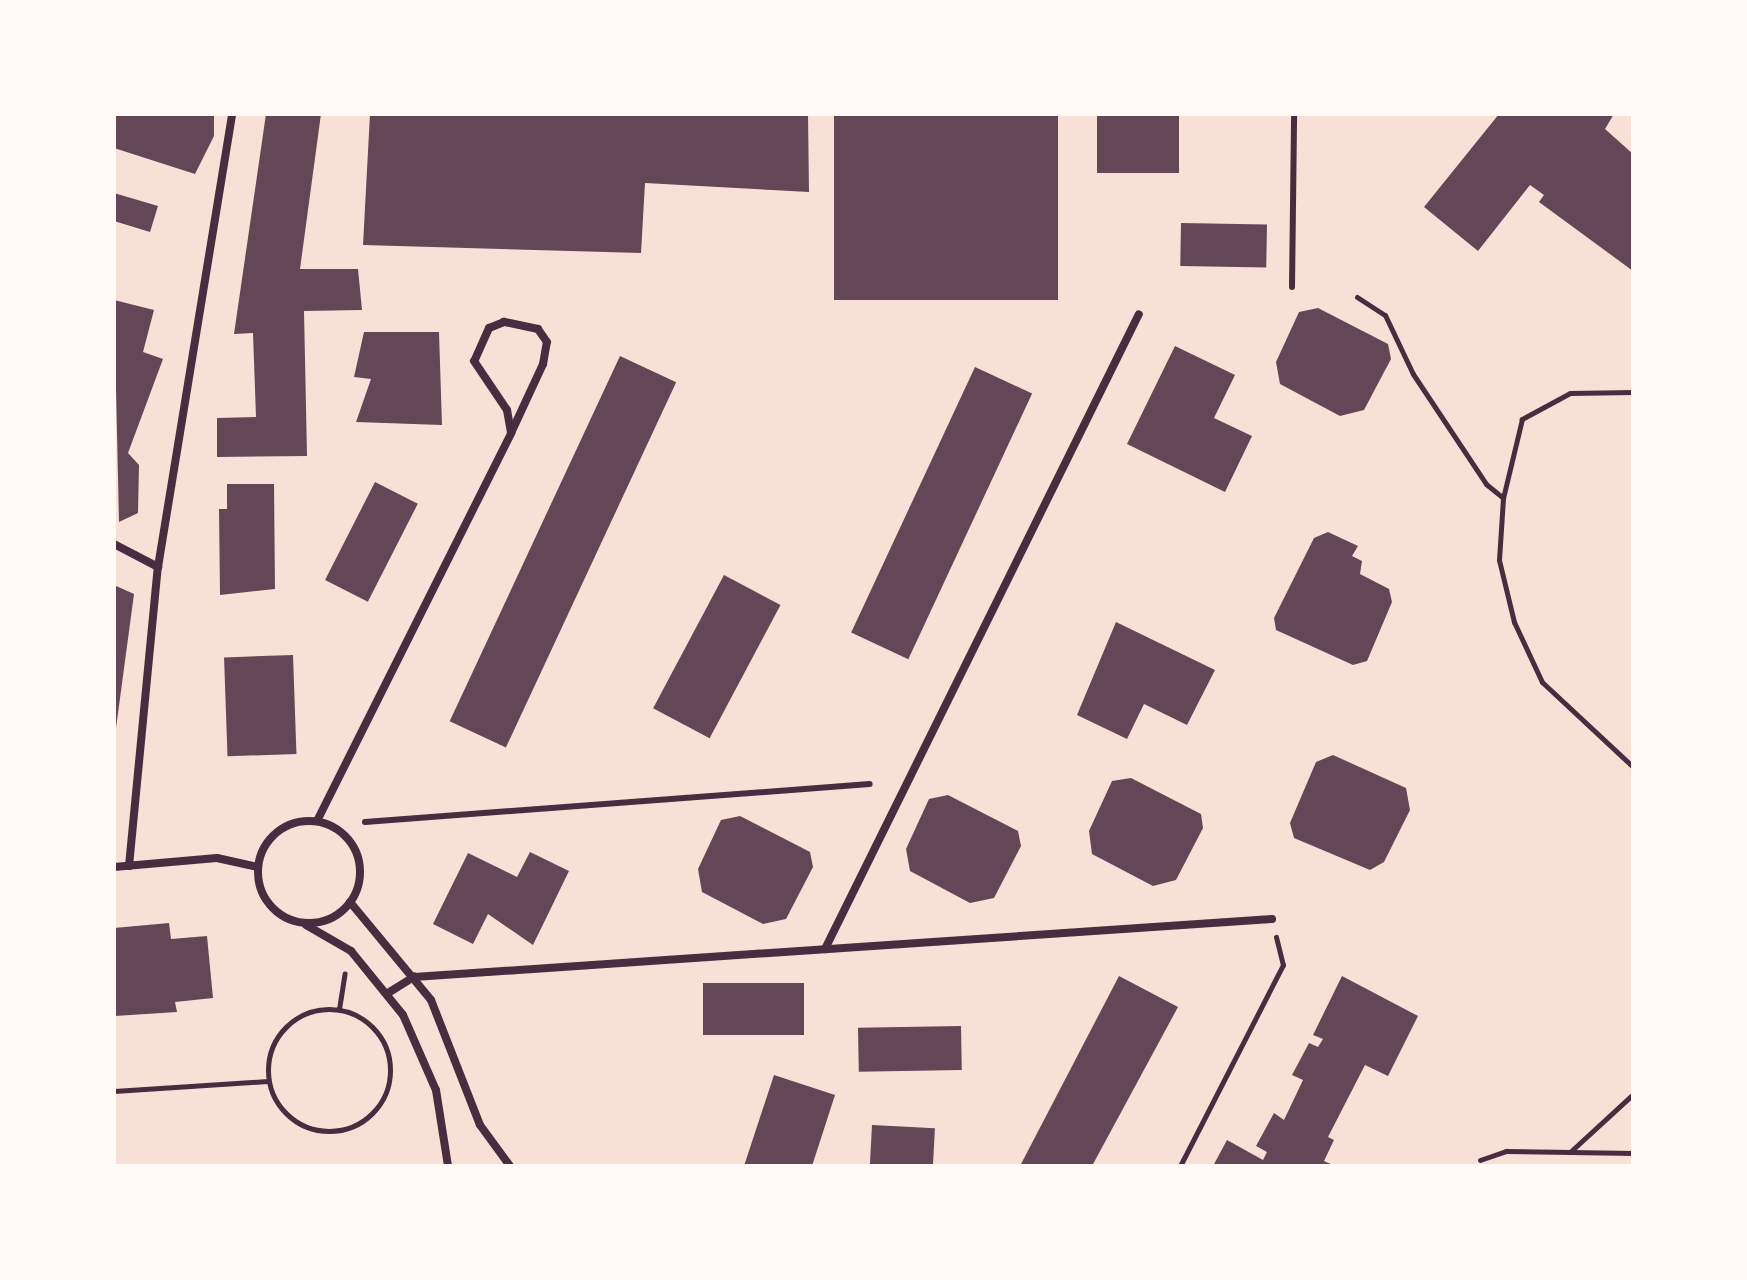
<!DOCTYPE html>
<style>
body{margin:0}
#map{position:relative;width:1747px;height:1280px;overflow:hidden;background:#f7e1d7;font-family:Lora,serif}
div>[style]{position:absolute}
.building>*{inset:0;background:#644757;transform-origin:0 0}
.path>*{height:5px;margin:-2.5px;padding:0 2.5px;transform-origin:2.5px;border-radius:2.5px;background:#4a2c40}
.path>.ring{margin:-2.5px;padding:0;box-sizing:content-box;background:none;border:5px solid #4a2c40;border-radius:50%}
.service>*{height:6px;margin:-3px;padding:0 3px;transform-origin:3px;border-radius:3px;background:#4a2c40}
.minor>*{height:8px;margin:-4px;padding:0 4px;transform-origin:4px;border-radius:4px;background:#4a2c40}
.minor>.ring{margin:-4px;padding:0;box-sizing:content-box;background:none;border:8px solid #4a2c40;border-radius:50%}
span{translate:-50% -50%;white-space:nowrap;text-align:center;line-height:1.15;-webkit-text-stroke:8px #fffaf5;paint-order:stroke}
.frame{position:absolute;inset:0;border:116px solid #fffaf5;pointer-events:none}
</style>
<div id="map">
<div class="building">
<i style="clip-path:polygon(114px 114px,214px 114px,214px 136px,195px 174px,114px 148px)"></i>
<i style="clip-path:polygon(266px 114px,321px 114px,300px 269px,358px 269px,362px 310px,304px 311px,307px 456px,217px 457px,217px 418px,256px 417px,253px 333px,234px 334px)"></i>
<i style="clip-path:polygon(370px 114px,808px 114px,809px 192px,645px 183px,641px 253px,363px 245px)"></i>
<i style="left:834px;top:114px;width:224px;height:186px"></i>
<i style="left:1097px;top:114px;width:82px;height:59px"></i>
<i style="clip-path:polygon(1499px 114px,1614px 114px,1605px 129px,1633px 154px,1633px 271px,1539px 202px,1544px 195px,1530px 185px,1478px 251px,1424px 207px)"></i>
<i style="clip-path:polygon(114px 193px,158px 206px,150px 232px,114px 221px)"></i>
<i style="left:1181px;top:223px;width:86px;height:43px;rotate:1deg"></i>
<i style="clip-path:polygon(114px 300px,154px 310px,143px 352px,163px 359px,128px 453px,139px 465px,138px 513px,119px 522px)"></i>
<i style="clip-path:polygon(1318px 308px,1388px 344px,1391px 359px,1364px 410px,1340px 416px,1280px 384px,1276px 362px,1299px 312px)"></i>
<i style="clip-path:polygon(364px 332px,439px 332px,442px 425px,356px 422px,371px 379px,354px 377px)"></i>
<i style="clip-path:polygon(1175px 346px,1235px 375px,1214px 418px,1252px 436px,1225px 492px,1127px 444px)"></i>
<i style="left:620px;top:356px;width:62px;height:403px;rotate:25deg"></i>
<i style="left:975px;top:367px;width:63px;height:293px;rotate:25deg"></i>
<i style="left:375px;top:482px;width:48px;height:110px;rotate:27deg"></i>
<i style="clip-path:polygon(227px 484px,274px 484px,275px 589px,220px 595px,219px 509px,227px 509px)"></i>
<i style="clip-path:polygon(1328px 532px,1358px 546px,1352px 556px,1362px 561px,1360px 574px,1389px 589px,1392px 602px,1367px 661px,1353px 665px,1276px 630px,1274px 618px,1314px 538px)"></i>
<i style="left:724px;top:575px;width:64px;height:151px;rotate:28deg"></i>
<i style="clip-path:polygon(114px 585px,134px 594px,116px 728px,114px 727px)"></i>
<i style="clip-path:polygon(1116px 622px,1215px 670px,1187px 725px,1144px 704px,1127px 739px,1077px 715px)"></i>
<i style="left:293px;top:655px;width:99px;height:69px;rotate:88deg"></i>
<i style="clip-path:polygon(1333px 755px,1406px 788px,1410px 810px,1384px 862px,1370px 870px,1294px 838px,1290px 823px,1316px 762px)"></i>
<i style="clip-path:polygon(1131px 778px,1201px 814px,1203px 828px,1176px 880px,1153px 886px,1092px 854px,1089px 831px,1112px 781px)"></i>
<i style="clip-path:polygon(948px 795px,1018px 831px,1021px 846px,994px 898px,970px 903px,910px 871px,906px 849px,929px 799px)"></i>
<i style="clip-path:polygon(740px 816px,810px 852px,813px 867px,786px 919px,763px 924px,702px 892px,698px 869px,721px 820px)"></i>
<i style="clip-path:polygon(530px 852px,569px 871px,533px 945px,488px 914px,473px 944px,433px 924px,468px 853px,517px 877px)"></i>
<i style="clip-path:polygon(169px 923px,171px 939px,207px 936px,213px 998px,175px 1002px,177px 1012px,115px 1016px,114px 928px)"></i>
<i style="clip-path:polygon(1119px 976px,1178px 1007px,1092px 1166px,1020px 1166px)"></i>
<i style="clip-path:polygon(1342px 976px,1418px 1016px,1388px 1076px,1365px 1065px,1328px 1137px,1334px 1140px,1324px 1161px,1335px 1166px,1213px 1166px,1227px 1140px,1263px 1160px,1267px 1152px,1256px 1146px,1274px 1113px,1284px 1120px,1303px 1080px,1292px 1075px,1309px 1043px,1318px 1047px,1323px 1039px,1313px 1035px)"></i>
<i style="left:804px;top:983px;width:52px;height:101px;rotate:90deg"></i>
<i style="left:961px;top:1026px;width:44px;height:103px;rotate:89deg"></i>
<i style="clip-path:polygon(774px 1075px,835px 1095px,812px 1166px,744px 1166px)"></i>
<i style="left:872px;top:1125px;width:63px;height:41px;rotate:3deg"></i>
</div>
<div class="path">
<i style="left:1357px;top:297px;width:33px;rotate:33deg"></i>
<i style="left:1385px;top:315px;width:65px;rotate:64.6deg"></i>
<i style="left:1413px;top:374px;width:132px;rotate:56.4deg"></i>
<i style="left:1486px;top:484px;width:22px;rotate:39deg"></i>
<i style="left:1633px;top:392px;width:63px;rotate:179.1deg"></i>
<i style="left:1570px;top:393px;width:55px;rotate:151.6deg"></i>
<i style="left:1522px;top:419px;width:81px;rotate:103.5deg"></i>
<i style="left:1503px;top:498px;width:62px;rotate:93.7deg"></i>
<i style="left:1499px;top:560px;width:64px;rotate:76.4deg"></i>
<i style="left:1514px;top:622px;width:66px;rotate:65deg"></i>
<i style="left:1542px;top:682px;width:125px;rotate:43deg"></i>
<i style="left:339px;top:1009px;width:36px;rotate:-81deg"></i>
<i class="ring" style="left:268px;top:1009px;width:117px;height:117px"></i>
<i style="left:114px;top:1091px;width:154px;rotate:-3.7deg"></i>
<i style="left:1570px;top:1152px;width:86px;rotate:-42.6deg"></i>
<i style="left:1480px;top:1160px;width:28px;rotate:-19deg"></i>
<i style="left:1506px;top:1151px;width:127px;rotate:0.9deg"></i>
<i style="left:1180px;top:1166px;width:226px;rotate:-62.9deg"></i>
<i style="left:1283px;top:965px;width:29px;rotate:-104deg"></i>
</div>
<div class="service">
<i style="left:1292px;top:287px;width:173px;rotate:-89.3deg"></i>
<i style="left:365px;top:822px;width:506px;rotate:-4.3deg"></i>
</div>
<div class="minor">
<i style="left:114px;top:544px;width:50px;rotate:27.6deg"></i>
<i class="ring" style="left:258px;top:821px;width:94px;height:94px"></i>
<i style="left:317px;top:821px;width:434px;rotate:-63.4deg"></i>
<i style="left:511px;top:433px;width:76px;rotate:-65.1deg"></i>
<i style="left:543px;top:364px;width:22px;rotate:-80deg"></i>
<i style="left:547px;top:342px;width:16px;rotate:-125deg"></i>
<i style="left:538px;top:329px;width:35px;rotate:-168deg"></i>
<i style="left:504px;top:322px;width:16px;rotate:158deg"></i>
<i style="left:489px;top:328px;width:36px;rotate:114deg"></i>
<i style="left:474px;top:361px;width:59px;rotate:56deg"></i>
<i style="left:507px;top:410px;width:23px;rotate:80deg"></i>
<i style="left:129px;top:866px;width:300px;rotate:-84.5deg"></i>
<i style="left:158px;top:567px;width:459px;rotate:-80.7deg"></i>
<i style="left:114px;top:867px;width:103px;rotate:-5deg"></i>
<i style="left:217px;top:858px;width:42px;rotate:12.4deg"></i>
<i style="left:350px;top:902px;width:127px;rotate:50.4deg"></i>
<i style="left:431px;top:1000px;width:134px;rotate:68.6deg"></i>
<i style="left:480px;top:1125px;width:51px;rotate:53.8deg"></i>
<i style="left:306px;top:925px;width:52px;rotate:30deg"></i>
<i style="left:351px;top:951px;width:82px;rotate:50.9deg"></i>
<i style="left:403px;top:1015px;width:82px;rotate:66.3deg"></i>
<i style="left:436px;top:1090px;width:77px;rotate:81deg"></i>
<i style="left:825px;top:949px;width:708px;rotate:-63.69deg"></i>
<i style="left:388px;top:993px;width:31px;rotate:-32deg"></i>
<i style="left:414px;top:977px;width:860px;rotate:-3.87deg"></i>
</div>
<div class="frame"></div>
</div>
